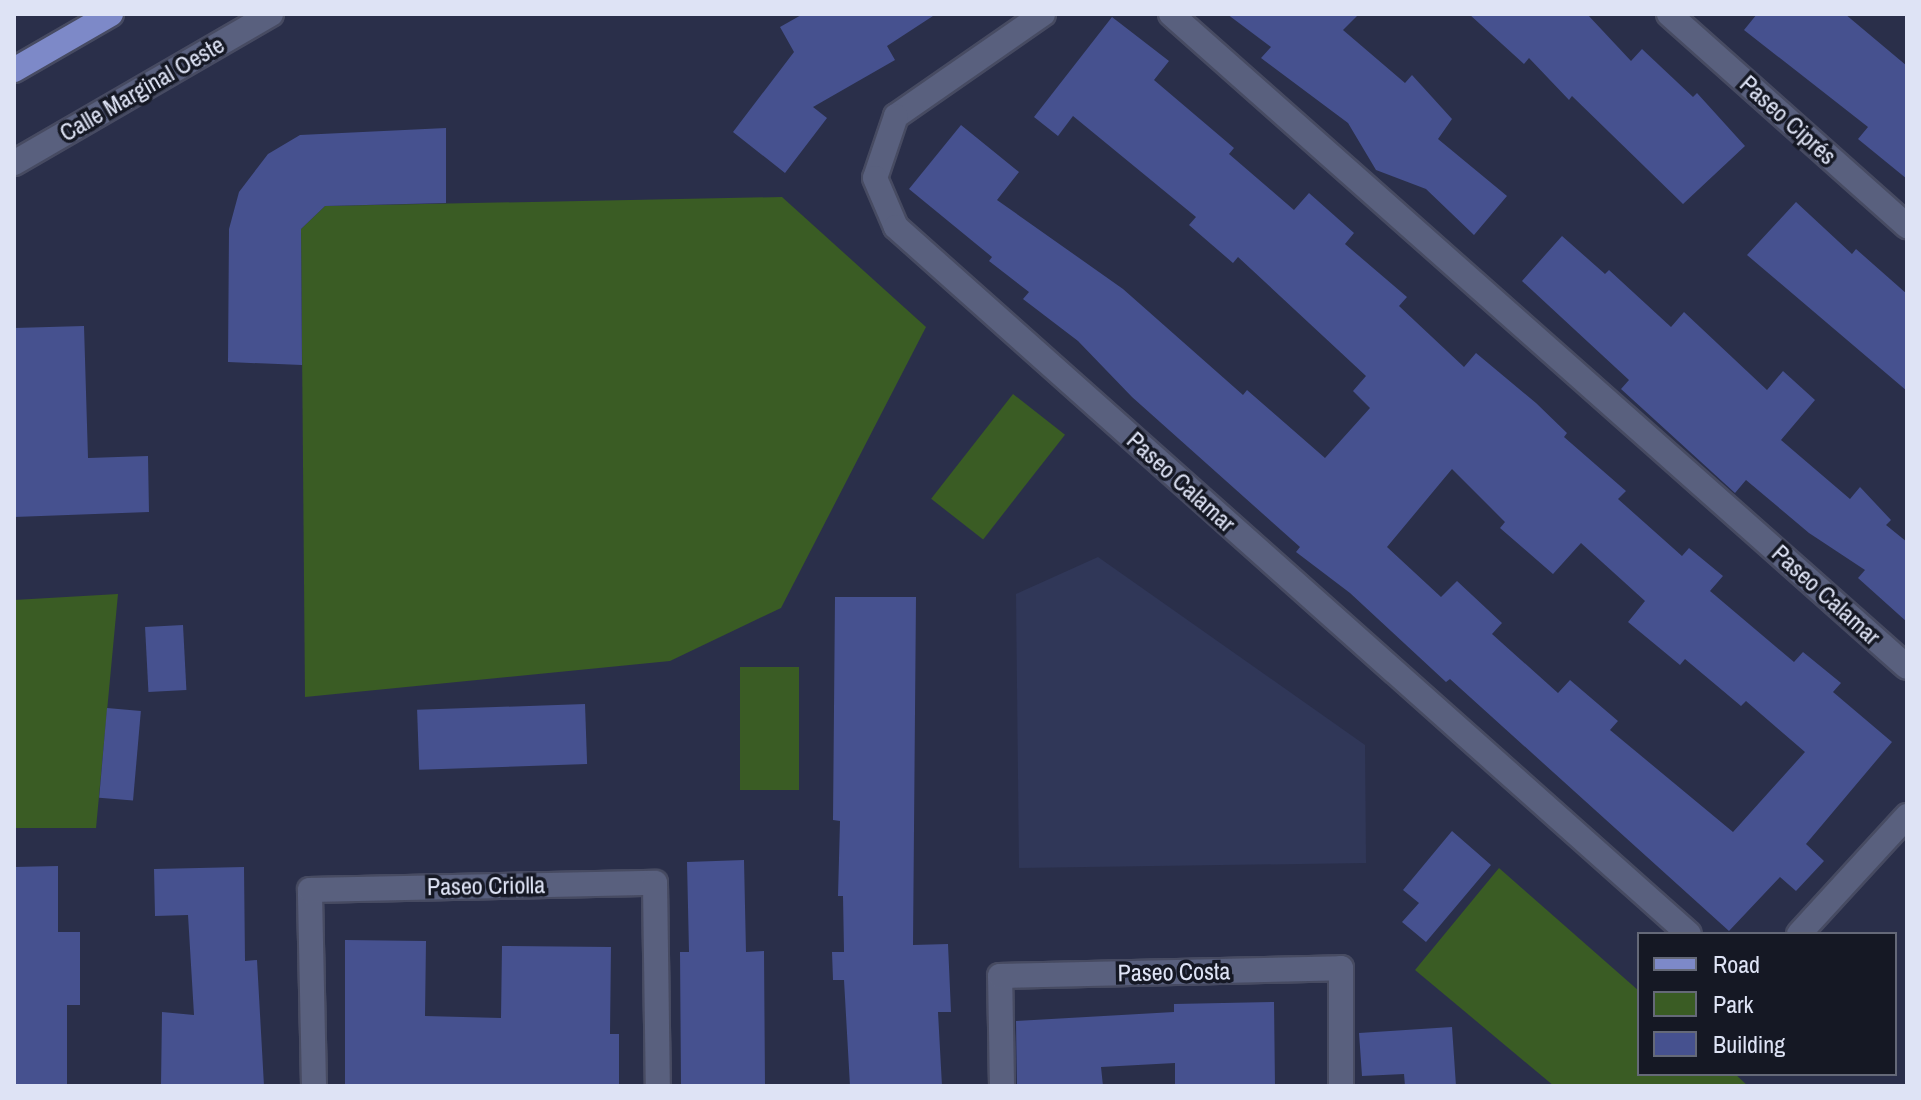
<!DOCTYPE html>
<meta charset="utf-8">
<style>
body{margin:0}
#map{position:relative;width:1921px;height:1100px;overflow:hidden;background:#2a2f4a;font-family:"Archivo Narrow",sans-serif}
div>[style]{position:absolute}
.built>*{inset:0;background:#303758}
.green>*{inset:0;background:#3a5c24;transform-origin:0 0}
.building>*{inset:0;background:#46518f;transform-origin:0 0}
.roads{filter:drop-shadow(2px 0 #474b62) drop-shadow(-2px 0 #474b62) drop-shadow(0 2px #474b62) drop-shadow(0 -2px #474b62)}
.minor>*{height:24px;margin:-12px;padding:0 12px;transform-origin:12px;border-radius:12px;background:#59607e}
.major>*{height:24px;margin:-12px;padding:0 12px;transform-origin:12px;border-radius:12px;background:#7d89c8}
span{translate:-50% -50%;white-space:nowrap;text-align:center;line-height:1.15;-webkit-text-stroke:7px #151824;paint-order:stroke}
.street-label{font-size:24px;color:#dee3f5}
.frame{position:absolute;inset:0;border:16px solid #dee3f5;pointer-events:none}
.legend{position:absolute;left:1637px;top:932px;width:260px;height:144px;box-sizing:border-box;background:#151824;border:2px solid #656978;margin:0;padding:10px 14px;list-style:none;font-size:24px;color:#dee3f5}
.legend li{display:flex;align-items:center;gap:16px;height:40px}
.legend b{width:40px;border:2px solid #656978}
</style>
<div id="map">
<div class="built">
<i style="clip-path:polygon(1098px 557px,1365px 745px,1366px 863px,1019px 868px,1016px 594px)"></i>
</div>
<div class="green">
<i style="clip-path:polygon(782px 197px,926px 327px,781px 608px,670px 661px,305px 697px,301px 229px,325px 206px)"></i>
<i style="left:1013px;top:394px;width:66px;height:133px;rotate:38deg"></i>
<i style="clip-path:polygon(118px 594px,96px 828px,14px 828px,14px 600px)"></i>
<i style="left:740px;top:667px;width:59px;height:123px"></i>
<i style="clip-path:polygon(1499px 868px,1639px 991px,1639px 1074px,1735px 1074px,1748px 1086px,1554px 1086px,1415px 970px)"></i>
</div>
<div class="building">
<i style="clip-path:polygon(803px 14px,936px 14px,887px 46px,895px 60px,813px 107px,827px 118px,785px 173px,733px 132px,794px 52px,780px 27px)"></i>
<i style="clip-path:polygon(1227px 14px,1359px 14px,1343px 30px,1405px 83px,1412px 75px,1452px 119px,1438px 139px,1507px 196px,1474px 235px,1426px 189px,1376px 170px,1348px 123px,1261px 58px,1271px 47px)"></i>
<i style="clip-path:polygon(1469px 14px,1587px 14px,1631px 61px,1642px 49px,1693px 97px,1697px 93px,1745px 146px,1683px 204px,1572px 96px,1569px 100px,1529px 58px,1524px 64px)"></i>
<i style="clip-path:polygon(1757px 14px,1845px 14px,1907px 66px,1907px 179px,1858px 139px,1868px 127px,1744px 30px)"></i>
<i style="clip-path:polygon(evenodd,1112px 17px,1169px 61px,1154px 80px,1234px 148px,1229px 154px,1294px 210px,1309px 193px,1354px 233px,1345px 244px,1407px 297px,1399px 306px,1464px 367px,1476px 353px,1536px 403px,1567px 433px,1564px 437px,1626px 491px,1618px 499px,1682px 556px,1689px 548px,1723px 576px,1710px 591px,1794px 662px,1803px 652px,1841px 683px,1833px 692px,1892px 742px,1806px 844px,1824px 861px,1796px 891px,1780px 877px,1729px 931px,1450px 679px,1446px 682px,1350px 593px,1296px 552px,1300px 547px,1132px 397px,1078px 341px,1023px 299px,1029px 292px,989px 261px,992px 257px,909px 189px,961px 125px,1019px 172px,997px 200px,1123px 289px,1243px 395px,1247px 390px,1325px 458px,1370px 408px,1353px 391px,1366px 376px,1238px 257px,1233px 263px,1189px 225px,1196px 217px,1073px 116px,1058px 136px,1034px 117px,1112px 17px,1452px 469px,1505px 522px,1500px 528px,1553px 574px,1581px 543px,1645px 601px,1628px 622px,1680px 665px,1685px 659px,1741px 706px,1746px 701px,1805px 752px,1733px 832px,1610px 730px,1618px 721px,1570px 680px,1558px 693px,1492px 634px,1502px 623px,1457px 581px,1441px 597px,1387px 547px,1452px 469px)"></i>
<i style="clip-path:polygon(446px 128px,446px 203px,325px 206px,301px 229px,302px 365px,228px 362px,229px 229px,239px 192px,268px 154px,300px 135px)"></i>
<i style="clip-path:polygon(1796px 202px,1852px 254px,1856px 249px,1907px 294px,1907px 391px,1747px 255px)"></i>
<i style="clip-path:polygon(1562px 236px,1605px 274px,1609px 270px,1671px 327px,1684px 312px,1767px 390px,1783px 371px,1815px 400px,1781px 440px,1850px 499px,1860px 487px,1891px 520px,1886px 525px,1907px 542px,1907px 622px,1858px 578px,1865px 570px,1809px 533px,1746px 480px,1735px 493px,1621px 389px,1629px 380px,1522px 281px)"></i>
<i style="clip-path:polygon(84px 326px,88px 458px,148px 456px,149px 512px,14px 517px,14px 328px)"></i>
<i style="clip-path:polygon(835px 597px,916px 597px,913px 945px,948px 944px,951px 1012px,938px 1012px,942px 1086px,850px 1086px,844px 980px,833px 980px,832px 952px,844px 952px,843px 896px,838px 896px,840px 821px,833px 820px)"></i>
<i style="left:183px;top:625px;width:65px;height:38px;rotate:87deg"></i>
<i style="left:585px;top:704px;width:60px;height:168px;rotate:88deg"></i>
<i style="left:107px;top:708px;width:34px;height:90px;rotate:5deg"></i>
<i style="clip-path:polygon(1452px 831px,1491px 865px,1426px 942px,1402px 922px,1419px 903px,1403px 890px)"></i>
<i style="clip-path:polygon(744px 860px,746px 952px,764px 951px,765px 1086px,681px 1086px,680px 952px,689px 952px,687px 862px)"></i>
<i style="clip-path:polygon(58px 866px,58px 932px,80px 932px,80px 1005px,67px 1005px,67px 1086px,14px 1086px,14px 867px)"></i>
<i style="clip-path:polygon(244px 867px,245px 961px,257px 960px,264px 1086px,161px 1086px,162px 1012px,194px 1015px,188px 915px,155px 916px,154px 869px)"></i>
<i style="clip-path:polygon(345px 940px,426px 941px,425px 1016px,501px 1018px,502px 946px,611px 947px,610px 1034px,619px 1034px,619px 1086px,345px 1086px)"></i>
<i style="clip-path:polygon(1274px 1002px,1275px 1086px,1175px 1086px,1175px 1063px,1101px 1067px,1103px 1086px,1017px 1086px,1016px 1021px,1174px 1012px,1174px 1004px)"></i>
<i style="clip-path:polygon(1452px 1027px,1456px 1086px,1405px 1086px,1404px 1074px,1362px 1076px,1359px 1033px)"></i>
</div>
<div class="roads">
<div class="minor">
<i style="left:1043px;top:14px;width:179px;rotate:145.2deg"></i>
<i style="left:896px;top:116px;width:65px;rotate:108.7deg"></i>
<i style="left:875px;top:178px;width:53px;rotate:66.8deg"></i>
<i style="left:896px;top:227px;width:1062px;rotate:41.72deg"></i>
<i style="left:1171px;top:14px;width:984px;rotate:41.58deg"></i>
<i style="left:1669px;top:14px;width:319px;rotate:41.7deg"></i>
<i style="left:14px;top:163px;width:297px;rotate:-30.1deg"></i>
<i style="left:1799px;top:934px;width:160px;rotate:-47.5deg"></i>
<i style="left:314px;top:1086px;width:196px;rotate:-91.2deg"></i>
<i style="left:310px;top:890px;width:345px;rotate:-1.2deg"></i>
<i style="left:655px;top:883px;width:203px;rotate:89.2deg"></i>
<i style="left:1002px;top:1086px;width:110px;rotate:-91deg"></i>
<i style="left:1000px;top:976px;width:341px;rotate:-1.3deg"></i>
<i style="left:1341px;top:968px;width:118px;rotate:90deg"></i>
</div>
<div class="major">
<i style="left:14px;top:70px;width:112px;rotate:-30deg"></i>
</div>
</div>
<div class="street-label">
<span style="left:142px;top:89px;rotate:-30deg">Calle Marginal Oeste</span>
<span style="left:1788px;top:120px;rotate:42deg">Paseo Ciprés</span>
<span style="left:1181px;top:482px;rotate:42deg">Paseo Calamar</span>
<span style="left:1826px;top:595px;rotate:42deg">Paseo Calamar</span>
<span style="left:486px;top:886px;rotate:-1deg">Paseo Criolla</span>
<span style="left:1174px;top:972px;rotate:-1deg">Paseo Costa</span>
</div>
<div class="frame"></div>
<ul class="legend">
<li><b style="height:10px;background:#7d89c8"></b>Road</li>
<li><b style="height:22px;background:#3a5c24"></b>Park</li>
<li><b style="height:22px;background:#46518f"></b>Building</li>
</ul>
</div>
